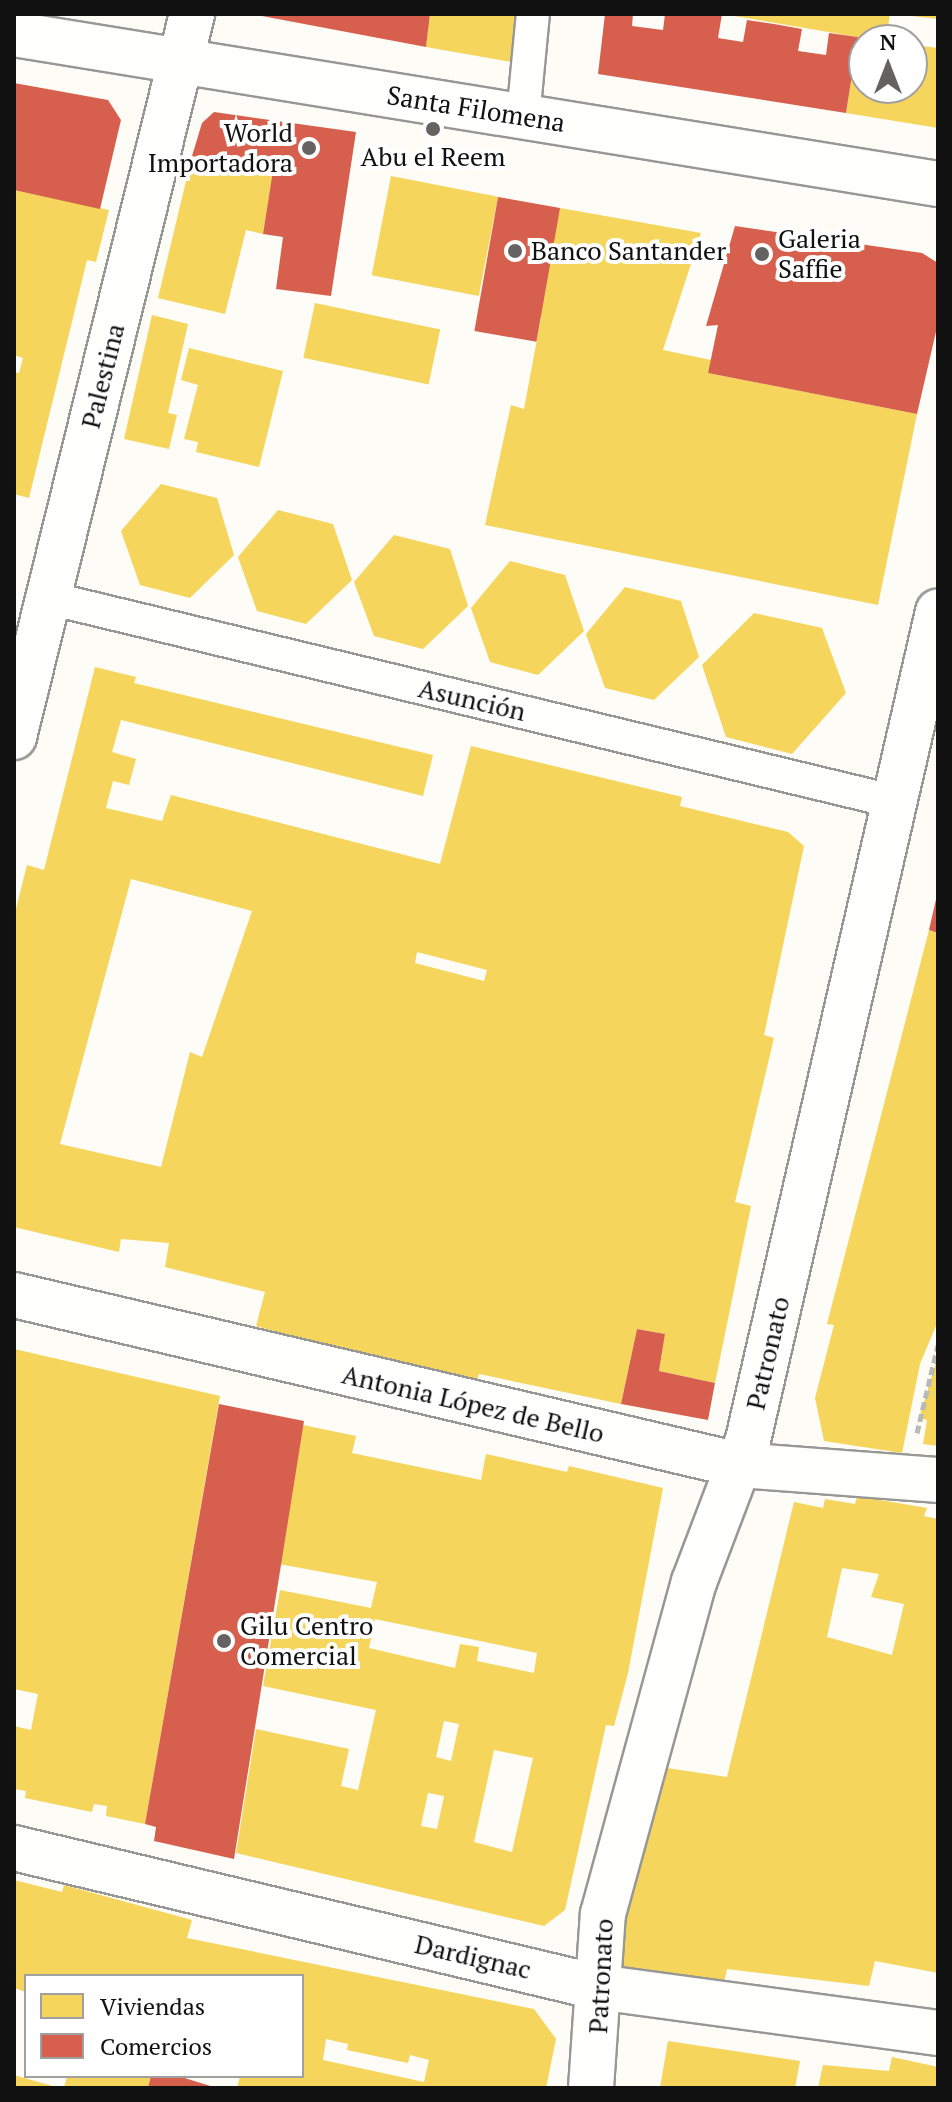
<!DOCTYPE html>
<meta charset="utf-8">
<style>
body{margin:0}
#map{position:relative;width:952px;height:2102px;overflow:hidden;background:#fdfcf7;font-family:"PT Serif",serif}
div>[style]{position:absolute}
.homes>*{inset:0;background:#f6d55c;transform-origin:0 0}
.shops>*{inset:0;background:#d6604d;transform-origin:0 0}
.path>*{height:5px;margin-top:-2.5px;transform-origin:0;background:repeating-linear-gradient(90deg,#b9b9b8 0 8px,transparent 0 12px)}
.roads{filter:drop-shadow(2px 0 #979795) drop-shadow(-2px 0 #979795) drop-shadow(0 2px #979795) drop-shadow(0 -2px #979795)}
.pedestrian>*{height:32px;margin:-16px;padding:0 16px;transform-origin:16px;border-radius:16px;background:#fffffe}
.minor>*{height:44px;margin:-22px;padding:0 22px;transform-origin:22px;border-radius:22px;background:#fffffe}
.dots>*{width:22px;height:22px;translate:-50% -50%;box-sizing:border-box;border:4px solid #fff;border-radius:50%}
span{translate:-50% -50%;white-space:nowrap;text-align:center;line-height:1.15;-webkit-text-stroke:8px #fff;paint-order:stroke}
.street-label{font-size:26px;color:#111}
.poi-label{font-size:26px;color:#111}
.right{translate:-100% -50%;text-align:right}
.left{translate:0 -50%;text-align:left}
.frame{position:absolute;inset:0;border:16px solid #111;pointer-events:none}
.legend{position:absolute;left:24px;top:1974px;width:280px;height:104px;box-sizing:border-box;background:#fff;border:2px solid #a0a0a0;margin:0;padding:10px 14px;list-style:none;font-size:24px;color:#111}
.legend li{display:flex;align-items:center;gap:16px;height:40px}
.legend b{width:40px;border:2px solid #a0a0a0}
.north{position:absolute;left:848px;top:24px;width:80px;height:80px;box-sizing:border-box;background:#fff;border:2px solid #a0a0a0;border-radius:50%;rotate:0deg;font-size:22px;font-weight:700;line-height:32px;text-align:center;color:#111}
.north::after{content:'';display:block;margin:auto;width:28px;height:36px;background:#646362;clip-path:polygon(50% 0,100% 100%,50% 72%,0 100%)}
</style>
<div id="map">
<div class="homes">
<i style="clip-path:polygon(430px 14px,520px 14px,517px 63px,426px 47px)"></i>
<i style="clip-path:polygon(722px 14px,890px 14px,886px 40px,864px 40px,864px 88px,912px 88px,913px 45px,938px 48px,938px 128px,846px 113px,858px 37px)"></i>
<i style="clip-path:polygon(938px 14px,938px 19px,911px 16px,911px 14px)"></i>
<i style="clip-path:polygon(192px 156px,273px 170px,263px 234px,246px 230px,225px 314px,158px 298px)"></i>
<i style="left:391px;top:176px;width:109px;height:101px;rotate:11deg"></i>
<i style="clip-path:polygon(14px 190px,109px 210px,96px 262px,87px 260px,29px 498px,14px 494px,14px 372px,19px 373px,23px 358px,14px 355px)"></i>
<i style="clip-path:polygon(560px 208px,701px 233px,663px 350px,711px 360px,708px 373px,917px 414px,878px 605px,485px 525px,511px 405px,524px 409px,541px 318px,529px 317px)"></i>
<i style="left:315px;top:303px;width:128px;height:56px;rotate:12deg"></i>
<i style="clip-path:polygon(152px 315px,188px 324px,168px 413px,177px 415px,169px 449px,124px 439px)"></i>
<i style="clip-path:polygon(189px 348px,283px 371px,259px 467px,196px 452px,198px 442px,184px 439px,198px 385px,181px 380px)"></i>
<i style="clip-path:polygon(161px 484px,217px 498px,234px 555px,190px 598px,140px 585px,121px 531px)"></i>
<i style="clip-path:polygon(278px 510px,333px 524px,352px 580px,306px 624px,257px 611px,238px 557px)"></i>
<i style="clip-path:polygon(394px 535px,450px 549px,468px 606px,423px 649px,374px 636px,354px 582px)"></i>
<i style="clip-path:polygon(510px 561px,565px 575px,584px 631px,538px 675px,490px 662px,471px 608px)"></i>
<i style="clip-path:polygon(625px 587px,681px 601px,699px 657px,654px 700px,605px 688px,586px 634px)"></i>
<i style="clip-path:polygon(754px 613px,822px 628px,846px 693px,792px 754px,726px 737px,702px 665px)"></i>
<i style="clip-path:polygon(evenodd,95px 667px,136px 677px,134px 683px,433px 755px,423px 796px,121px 720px,112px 752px,136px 759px,129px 785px,113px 781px,106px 808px,162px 821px,171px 795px,440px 864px,471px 746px,682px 797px,680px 806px,788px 832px,804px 846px,764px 1035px,774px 1038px,735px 1202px,751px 1206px,715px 1383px,659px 1371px,665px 1334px,637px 1329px,621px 1404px,479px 1374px,477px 1381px,383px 1362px,256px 1326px,265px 1292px,165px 1267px,169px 1243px,121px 1239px,119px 1252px,14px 1227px,14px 917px,27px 865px,44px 870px,95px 667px,131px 879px,252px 911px,202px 1057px,190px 1052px,161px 1167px,60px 1144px,131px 879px,95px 667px,417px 952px,487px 970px,484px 981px,415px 963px,417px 952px)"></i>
<i style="clip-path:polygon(929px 930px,938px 933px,938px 1321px,920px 1364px,902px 1453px,824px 1441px,815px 1398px,834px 1325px,827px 1324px)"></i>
<i style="clip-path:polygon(14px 1349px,220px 1396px,145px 1824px,106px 1816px,107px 1806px,94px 1804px,92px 1812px,25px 1798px,26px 1791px,14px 1789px,14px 1726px,31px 1730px,38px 1694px,14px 1689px)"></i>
<i style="clip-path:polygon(938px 1356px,938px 1446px,923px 1444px,927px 1420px,919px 1418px)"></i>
<i style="clip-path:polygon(evenodd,303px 1425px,356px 1436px,352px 1453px,481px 1480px,486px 1454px,567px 1472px,569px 1466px,663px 1488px,628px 1673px,614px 1726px,606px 1725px,565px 1910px,544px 1926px,236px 1853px,256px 1729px,349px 1749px,341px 1786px,358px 1790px,376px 1710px,263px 1686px,280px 1590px,371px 1608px,377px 1582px,279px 1564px,303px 1425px,375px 1619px,537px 1653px,534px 1673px,477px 1661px,479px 1647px,460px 1644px,455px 1668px,369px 1648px,375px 1619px,303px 1425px,444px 1721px,459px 1724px,451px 1761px,436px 1757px,444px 1721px,303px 1425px,494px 1750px,533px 1758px,512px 1852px,474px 1842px,494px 1750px,303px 1425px,428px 1793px,444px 1796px,437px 1829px,421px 1826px,428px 1793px)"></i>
<i style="clip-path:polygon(evenodd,857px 1496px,927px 1508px,924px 1516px,938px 1519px,938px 1973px,875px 1961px,869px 1986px,727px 1969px,723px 1987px,611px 1972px,667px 1768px,727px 1777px,794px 1502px,823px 1508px,825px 1499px,855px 1504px,857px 1496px,842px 1568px,879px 1574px,871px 1597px,904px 1604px,892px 1655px,827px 1637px,842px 1568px)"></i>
<i style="clip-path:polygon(evenodd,14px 1880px,62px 1892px,64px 1885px,192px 1920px,187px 1938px,534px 2009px,556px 2039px,546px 2088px,237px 2088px,240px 2076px,302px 2076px,302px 1976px,26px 1976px,26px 1992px,14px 1988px,14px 1880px,326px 2039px,348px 2044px,347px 2050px,408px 2063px,410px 2055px,429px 2060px,424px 2082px,323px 2060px,326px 2039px)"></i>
<i style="clip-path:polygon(668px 2041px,800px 2061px,795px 2088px,660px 2088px)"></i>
<i style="clip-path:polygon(892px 2057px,938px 2067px,938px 2088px,818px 2088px,823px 2065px,889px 2071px)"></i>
<i style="clip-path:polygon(14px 2075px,56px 2087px,56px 2088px,14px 2088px)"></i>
<i style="clip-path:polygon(67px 2076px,145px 2076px,151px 2078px,148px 2088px,64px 2088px)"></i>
</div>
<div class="shops">
<i style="clip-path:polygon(251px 14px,430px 14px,426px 47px)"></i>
<i style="clip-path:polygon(605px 14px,633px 14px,632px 26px,663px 30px,665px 14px,722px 14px,718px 38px,743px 42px,747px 20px,774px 24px,802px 29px,798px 51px,826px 55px,829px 33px,858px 37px,846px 113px,598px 74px)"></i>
<i style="clip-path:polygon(14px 83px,108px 100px,121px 120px,100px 209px,14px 190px)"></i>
<i style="clip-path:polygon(214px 112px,356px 132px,331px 296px,276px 289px,283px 237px,263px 234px,273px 170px,192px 156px,202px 123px)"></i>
<i style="left:498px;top:197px;width:63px;height:136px;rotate:10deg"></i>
<i style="clip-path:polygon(735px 226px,922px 253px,938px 263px,938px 323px,917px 414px,708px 373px,718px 325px,706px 326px)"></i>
<i style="clip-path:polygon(937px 895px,938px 895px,938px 933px,929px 930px)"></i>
<i style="clip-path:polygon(637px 1329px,665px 1334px,659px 1371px,715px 1383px,708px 1420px,621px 1404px)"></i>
<i style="clip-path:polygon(219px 1404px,304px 1421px,234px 1859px,154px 1841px,156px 1827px,145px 1824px)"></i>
<i style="clip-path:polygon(151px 2076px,178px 2076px,217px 2088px,148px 2088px)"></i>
</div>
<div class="path">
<i style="left:917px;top:1433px;width:90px;rotate:-76.6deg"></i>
</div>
<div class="roads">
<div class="pedestrian">
<i style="left:523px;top:117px;width:103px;rotate:-84.5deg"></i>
<i style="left:49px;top:598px;width:871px;rotate:13.54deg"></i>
</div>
<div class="minor">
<i style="left:14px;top:34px;width:936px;rotate:9.22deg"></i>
<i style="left:14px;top:737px;width:745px;rotate:-76.17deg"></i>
<i style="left:14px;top:1295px;width:745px;rotate:13.2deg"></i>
<i style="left:739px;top:1465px;width:200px;rotate:4.3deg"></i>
<i style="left:14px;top:1848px;width:599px;rotate:13.41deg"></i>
<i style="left:597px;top:1987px;width:344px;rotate:7.7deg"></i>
<i style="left:591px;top:2088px;width:174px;rotate:-86.1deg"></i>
<i style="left:603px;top:1914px;width:344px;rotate:-74.7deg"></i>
<i style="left:694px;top:1582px;width:152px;rotate:-69.2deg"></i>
<i style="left:748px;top:1440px;width:850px;rotate:-77.08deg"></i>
</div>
</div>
<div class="dots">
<i style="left:433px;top:129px;background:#646362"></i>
<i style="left:309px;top:148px;background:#646362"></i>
<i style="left:515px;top:251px;background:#646362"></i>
<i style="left:762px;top:254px;background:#646362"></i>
<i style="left:224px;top:1641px;background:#646362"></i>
</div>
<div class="street-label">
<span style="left:476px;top:109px;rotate:9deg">Santa Filomena</span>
<span style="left:103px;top:376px;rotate:-76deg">Palestina</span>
<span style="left:472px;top:700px;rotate:13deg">Asunción</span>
<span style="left:768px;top:1353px;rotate:-77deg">Patronato</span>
<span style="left:473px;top:1404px;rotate:13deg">Antonia López de Bello</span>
<span style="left:473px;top:1957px;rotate:13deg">Dardignac</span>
<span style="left:601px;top:1976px;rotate:-87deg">Patronato</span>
</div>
<div class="poi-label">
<span class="right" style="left:293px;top:148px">World<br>Importadora</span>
<span style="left:433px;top:157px">Abu el Reem</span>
<span class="left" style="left:778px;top:254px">Galeria<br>Saffie</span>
<span class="left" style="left:531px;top:251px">Banco Santander</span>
<span class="left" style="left:240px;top:1641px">Gilu Centro<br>Comercial</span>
</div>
<div class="frame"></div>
<ul class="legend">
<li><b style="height:22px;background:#f6d55c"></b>Viviendas</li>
<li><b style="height:22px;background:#d6604d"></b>Comercios</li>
</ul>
<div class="north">N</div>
</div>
